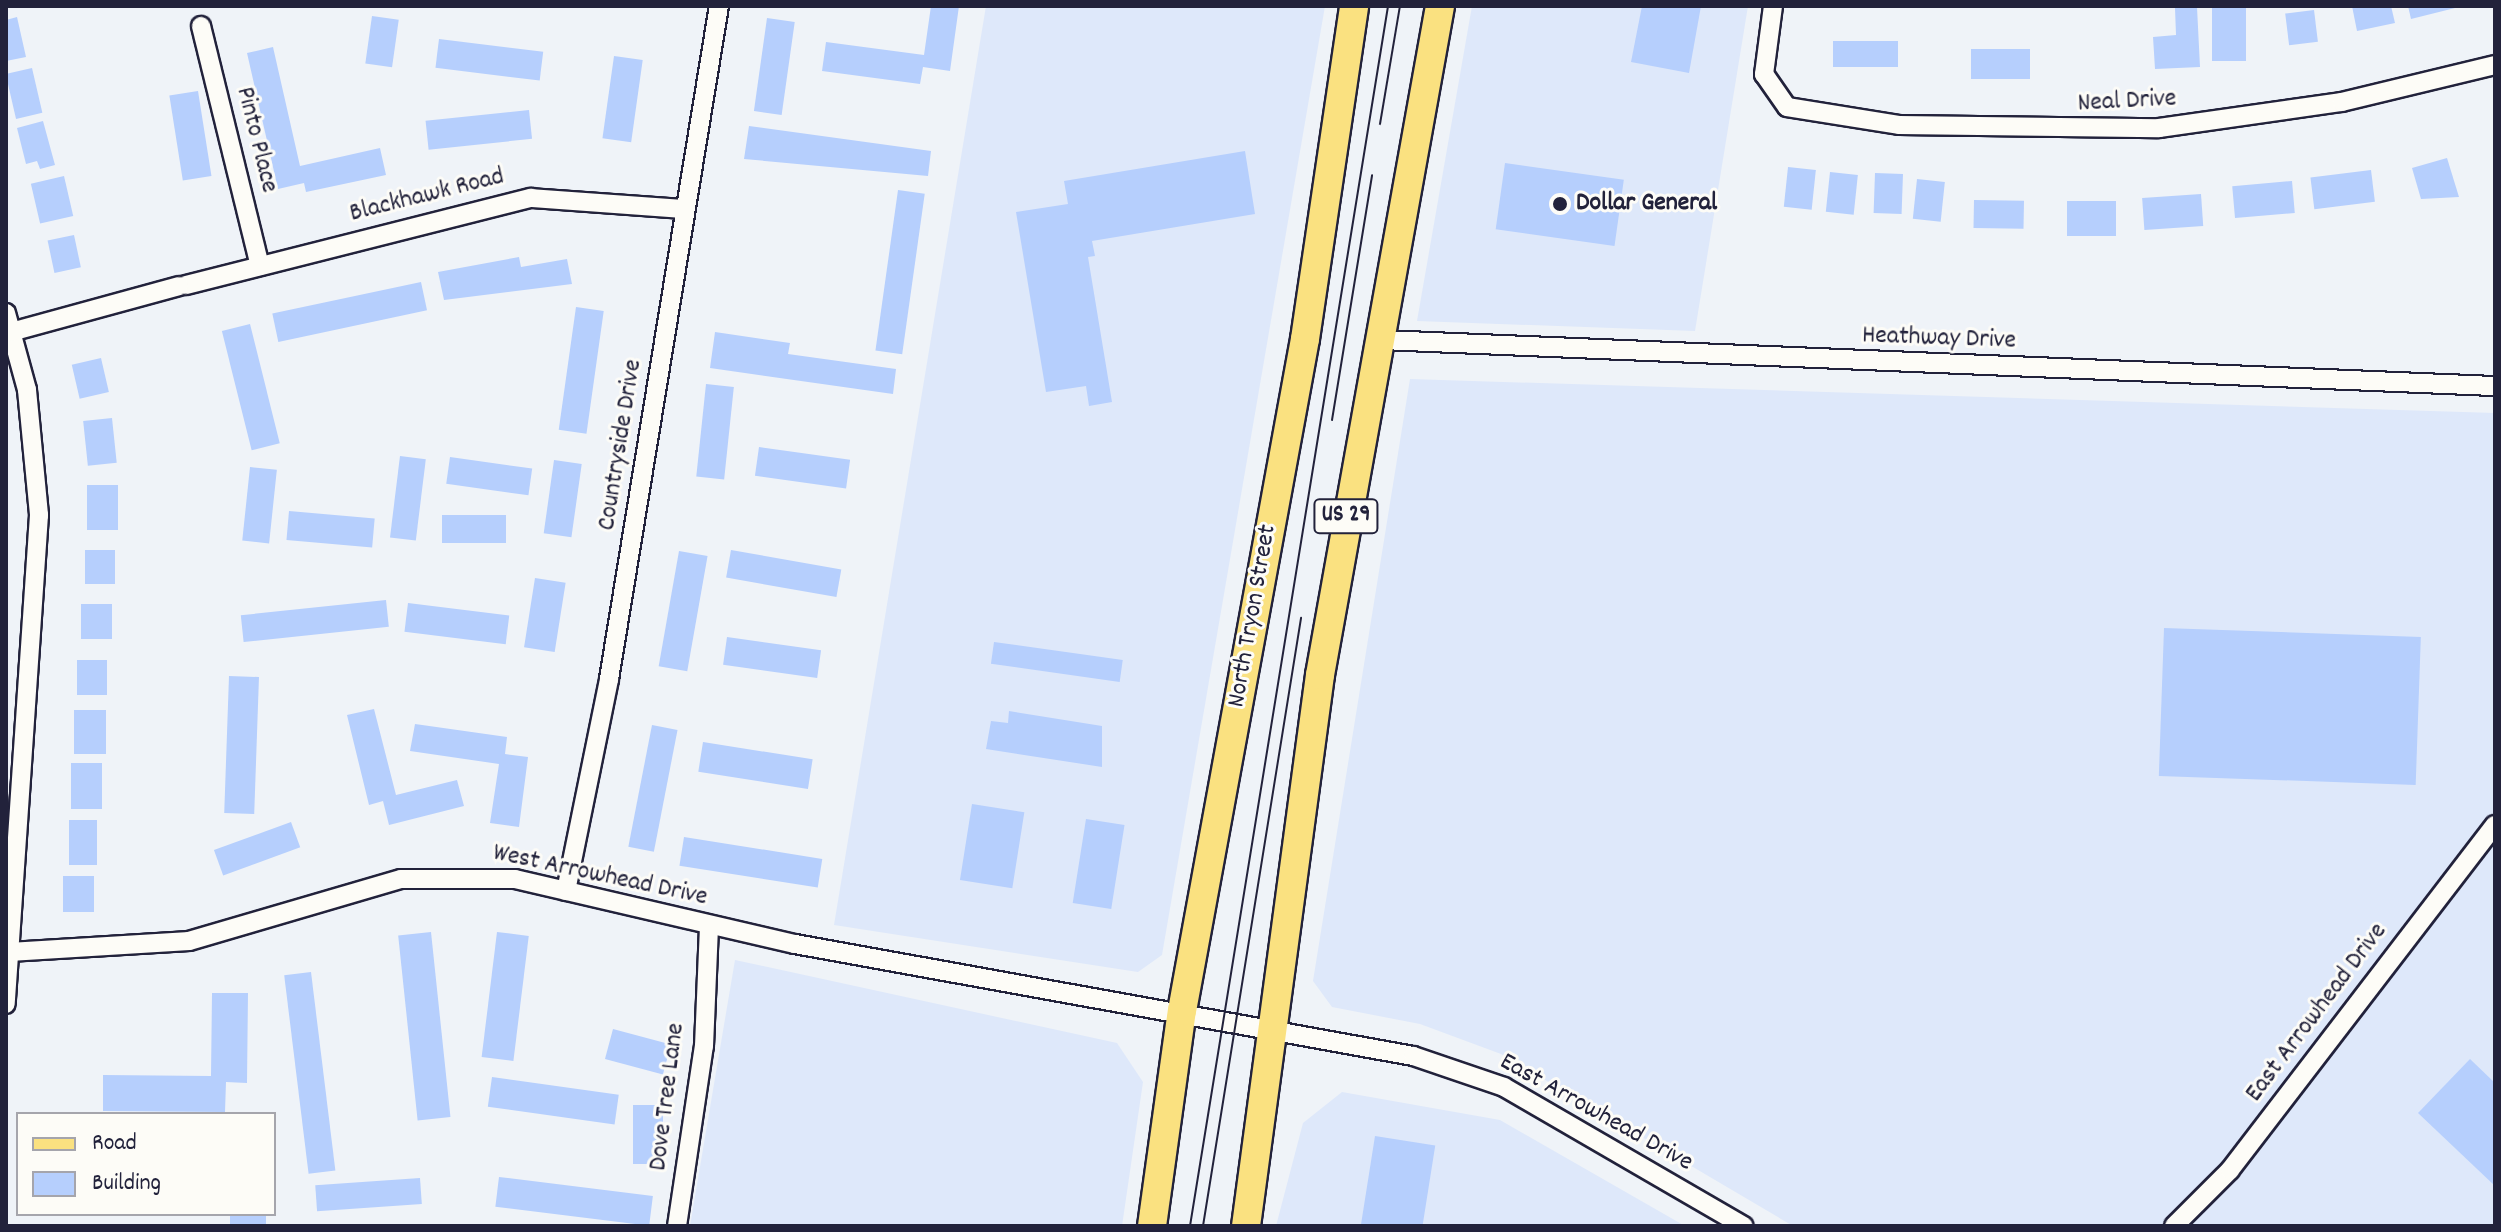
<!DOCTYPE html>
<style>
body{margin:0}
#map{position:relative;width:2501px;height:1232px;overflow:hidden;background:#eff3f8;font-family:Dekko,sans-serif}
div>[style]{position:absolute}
.built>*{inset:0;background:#dee8fa}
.building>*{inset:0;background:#b6cffd;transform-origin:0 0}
.roads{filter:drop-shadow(2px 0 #22223b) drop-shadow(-2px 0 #22223b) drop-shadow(0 2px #22223b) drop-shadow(0 -2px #22223b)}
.minor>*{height:18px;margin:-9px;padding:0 9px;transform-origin:9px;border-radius:9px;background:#fdfcf7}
.primary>*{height:28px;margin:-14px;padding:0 14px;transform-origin:14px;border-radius:14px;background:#fae180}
.tram>*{height:2px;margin:-1px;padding:0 1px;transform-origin:1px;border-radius:1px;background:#22223b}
.dots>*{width:22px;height:22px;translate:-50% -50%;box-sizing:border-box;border:4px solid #fdfcf7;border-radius:50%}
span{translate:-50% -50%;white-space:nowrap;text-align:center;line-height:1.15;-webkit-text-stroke:6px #fdfcf7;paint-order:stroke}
.shield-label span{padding:2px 6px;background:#fdfcf7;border:2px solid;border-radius:6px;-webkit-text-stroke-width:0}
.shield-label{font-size:24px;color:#22223b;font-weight:700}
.street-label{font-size:26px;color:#22223b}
.poi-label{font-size:26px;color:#22223b;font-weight:700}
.left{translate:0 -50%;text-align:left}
.frame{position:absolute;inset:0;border:8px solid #22223b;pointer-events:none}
.legend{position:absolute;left:16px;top:1112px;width:260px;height:104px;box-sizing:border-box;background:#fdfcf7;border:2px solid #a5a5ac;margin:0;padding:10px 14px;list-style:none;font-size:24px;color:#22223b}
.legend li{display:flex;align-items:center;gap:16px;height:40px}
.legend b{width:40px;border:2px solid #a5a5ac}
</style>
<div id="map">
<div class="built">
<i style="clip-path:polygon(986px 6px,1325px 6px,1162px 955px,1138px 972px,834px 925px)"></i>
<i style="clip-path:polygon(1472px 6px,1748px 6px,1695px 331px,1417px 321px)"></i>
<i style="clip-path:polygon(1410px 379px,2495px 413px,2495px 1226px,1793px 1226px,1501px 1054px,1420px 1024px,1332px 1007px,1313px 981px)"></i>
<i style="clip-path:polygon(735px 960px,1117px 1043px,1143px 1082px,1122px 1226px,690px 1226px)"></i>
<i style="clip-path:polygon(1342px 1092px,1500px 1120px,1685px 1226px,1276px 1226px,1303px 1123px)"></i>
</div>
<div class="building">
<i style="clip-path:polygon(931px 6px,959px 6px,950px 71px,923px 67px,920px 84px,822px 71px,826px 42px,924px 55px)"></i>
<i style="clip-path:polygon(1642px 6px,1701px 6px,1689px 73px,1631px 62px)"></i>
<i style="left:2212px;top:6px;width:34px;height:55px"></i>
<i style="clip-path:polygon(2352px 6px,2391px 6px,2395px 23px,2357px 31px)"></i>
<i style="clip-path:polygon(2408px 6px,2459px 6px,2459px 7px,2411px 19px)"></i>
<i style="clip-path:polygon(2197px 7px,2200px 67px,2155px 69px,2153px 37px,2176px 35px,2175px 8px)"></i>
<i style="left:2314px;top:10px;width:32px;height:29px;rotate:83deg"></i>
<i style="left:372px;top:16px;width:27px;height:48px;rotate:8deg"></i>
<i style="clip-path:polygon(17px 17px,26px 57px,6px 61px,6px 20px)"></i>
<i style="left:767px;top:18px;width:28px;height:94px;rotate:8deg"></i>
<i style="left:439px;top:39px;width:105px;height:29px;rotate:7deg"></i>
<i style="left:1833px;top:41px;width:65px;height:26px"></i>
<i style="clip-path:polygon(273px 47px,300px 166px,380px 148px,386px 175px,306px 192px,304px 183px,278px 189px,247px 53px)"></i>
<i style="left:1971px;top:49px;width:59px;height:30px"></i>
<i style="left:614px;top:56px;width:29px;height:83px;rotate:8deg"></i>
<i style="left:32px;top:68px;width:46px;height:27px;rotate:77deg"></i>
<i style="left:198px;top:91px;width:86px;height:29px;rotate:81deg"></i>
<i style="left:529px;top:110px;width:29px;height:104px;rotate:84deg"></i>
<i style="clip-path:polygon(43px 121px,55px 165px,40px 169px,37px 161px,26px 164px,17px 128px)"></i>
<i style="clip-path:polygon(749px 126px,931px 151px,928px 176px,744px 159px)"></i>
<i style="clip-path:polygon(1245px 151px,1255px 214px,1092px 241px,1095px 256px,1088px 257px,1112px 402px,1089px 406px,1086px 386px,1046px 392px,1016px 212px,1068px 204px,1064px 181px)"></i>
<i style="clip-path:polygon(2447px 158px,2459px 197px,2421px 199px,2412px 168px)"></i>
<i style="left:1505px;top:163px;width:120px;height:67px;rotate:8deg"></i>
<i style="left:1788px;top:167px;width:28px;height:40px;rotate:6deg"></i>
<i style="left:2371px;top:170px;width:32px;height:61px;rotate:83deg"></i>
<i style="left:1830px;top:172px;width:28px;height:40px;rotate:6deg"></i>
<i style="left:1875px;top:173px;width:28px;height:40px;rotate:2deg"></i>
<i style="left:64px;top:176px;width:41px;height:34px;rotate:77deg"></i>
<i style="left:1917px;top:179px;width:28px;height:40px;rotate:6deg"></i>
<i style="left:2292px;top:181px;width:32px;height:60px;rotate:85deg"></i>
<i style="left:898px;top:190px;width:27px;height:162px;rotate:8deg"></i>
<i style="left:2201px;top:194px;width:32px;height:59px;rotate:86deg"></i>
<i style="left:1974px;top:200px;width:50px;height:28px;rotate:1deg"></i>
<i style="left:2067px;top:201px;width:49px;height:35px"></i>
<i style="left:74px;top:235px;width:33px;height:27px;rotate:78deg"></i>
<i style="clip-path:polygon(519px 257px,521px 267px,567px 259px,572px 284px,444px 300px,438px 272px)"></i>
<i style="left:421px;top:282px;width:29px;height:152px;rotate:78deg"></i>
<i style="left:576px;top:307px;width:28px;height:124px;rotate:8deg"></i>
<i style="left:250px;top:324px;width:123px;height:29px;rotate:76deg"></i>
<i style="clip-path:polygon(715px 332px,790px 343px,788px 354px,896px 369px,893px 394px,710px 368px)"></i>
<i style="left:101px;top:358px;width:35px;height:30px;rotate:77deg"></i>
<i style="left:706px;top:384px;width:28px;height:93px;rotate:6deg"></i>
<i style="left:112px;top:418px;width:45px;height:29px;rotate:84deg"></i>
<i style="left:759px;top:447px;width:92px;height:29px;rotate:8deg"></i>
<i style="left:400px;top:456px;width:26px;height:82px;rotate:7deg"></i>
<i style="left:450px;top:457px;width:83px;height:27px;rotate:8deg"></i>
<i style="left:554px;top:460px;width:28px;height:74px;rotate:8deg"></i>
<i style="left:250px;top:467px;width:27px;height:74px;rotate:6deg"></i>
<i style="left:87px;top:485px;width:31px;height:45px"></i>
<i style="left:289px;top:511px;width:86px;height:29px;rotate:5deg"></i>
<i style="left:442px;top:515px;width:64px;height:28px"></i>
<i style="left:85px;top:550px;width:30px;height:34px"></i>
<i style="left:731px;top:550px;width:112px;height:28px;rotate:10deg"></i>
<i style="left:679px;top:551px;width:29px;height:117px;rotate:10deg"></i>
<i style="left:535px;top:578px;width:31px;height:70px;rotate:9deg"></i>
<i style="left:386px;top:600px;width:27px;height:146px;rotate:84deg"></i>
<i style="left:408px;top:603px;width:102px;height:29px;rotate:7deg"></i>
<i style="left:81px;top:604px;width:31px;height:35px"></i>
<i style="left:2164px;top:628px;width:257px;height:148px;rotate:2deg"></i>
<i style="left:727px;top:637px;width:95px;height:28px;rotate:8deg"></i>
<i style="left:994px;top:642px;width:130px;height:22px;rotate:8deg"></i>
<i style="left:77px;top:660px;width:30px;height:35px"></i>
<i style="left:229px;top:676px;width:30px;height:137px;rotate:2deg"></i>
<i style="clip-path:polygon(374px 709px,396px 795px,457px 780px,464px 806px,389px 825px,383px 801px,369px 805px,347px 715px)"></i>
<i style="left:74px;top:710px;width:32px;height:44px"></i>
<i style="clip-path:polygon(1009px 711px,1102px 726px,1102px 767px,986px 749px,991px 721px,1008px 723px)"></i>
<i style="clip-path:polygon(415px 724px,507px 737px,505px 754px,528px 757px,519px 827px,490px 823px,499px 764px,410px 751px)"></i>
<i style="left:652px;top:725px;width:26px;height:124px;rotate:11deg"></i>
<i style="left:703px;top:742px;width:111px;height:30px;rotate:9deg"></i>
<i style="left:71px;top:763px;width:31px;height:46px"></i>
<i style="left:972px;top:804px;width:53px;height:77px;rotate:9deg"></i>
<i style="left:1086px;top:819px;width:39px;height:85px;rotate:9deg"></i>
<i style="left:69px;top:820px;width:28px;height:45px"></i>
<i style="left:291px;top:822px;width:27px;height:82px;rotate:70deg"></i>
<i style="left:684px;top:837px;width:140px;height:29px;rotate:9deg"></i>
<i style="left:63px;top:876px;width:31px;height:36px"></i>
<i style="left:431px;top:932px;width:186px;height:33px;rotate:84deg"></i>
<i style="left:497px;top:932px;width:32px;height:126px;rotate:7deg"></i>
<i style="left:311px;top:972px;width:200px;height:27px;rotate:83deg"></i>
<i style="clip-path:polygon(212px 993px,248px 993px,247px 1083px,226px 1082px,225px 1112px,103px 1111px,103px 1075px,211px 1076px)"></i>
<i style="left:613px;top:1029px;width:60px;height:31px;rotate:15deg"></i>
<i style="clip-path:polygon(2470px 1059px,2495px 1083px,2495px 1186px,2418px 1113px)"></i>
<i style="left:492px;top:1077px;width:128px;height:30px;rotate:8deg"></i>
<i style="left:633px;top:1105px;width:30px;height:59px"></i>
<i style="left:1375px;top:1136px;width:61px;height:91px;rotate:9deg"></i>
<i style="left:499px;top:1177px;width:155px;height:30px;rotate:7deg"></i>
<i style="left:420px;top:1178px;width:26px;height:105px;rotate:86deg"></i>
<i style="left:230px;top:1214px;width:36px;height:12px"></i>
</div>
<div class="roads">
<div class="minor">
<i style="left:1773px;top:6px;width:69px;rotate:97.5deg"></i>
<i style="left:1764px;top:74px;width:40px;rotate:55.1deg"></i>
<i style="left:1787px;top:107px;width:113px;rotate:9.1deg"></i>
<i style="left:1899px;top:125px;width:260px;rotate:0.7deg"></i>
<i style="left:2159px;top:128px;width:185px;rotate:-8.1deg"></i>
<i style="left:2342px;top:102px;width:157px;rotate:-13.6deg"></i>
<i style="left:201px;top:26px;width:247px;rotate:76.2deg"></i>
<i style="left:186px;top:285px;width:356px;rotate:-14.2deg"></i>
<i style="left:531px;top:198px;width:154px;rotate:4.1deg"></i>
<i style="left:6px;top:313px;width:80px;rotate:74.7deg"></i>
<i style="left:27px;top:390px;width:126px;rotate:84.5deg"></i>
<i style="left:39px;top:515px;width:490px;rotate:93.9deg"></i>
<i style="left:11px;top:332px;width:174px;rotate:-15.3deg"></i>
<i style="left:1382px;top:340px;width:1114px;rotate:2.37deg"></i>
<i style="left:566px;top:891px;width:216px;rotate:-78.5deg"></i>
<i style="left:609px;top:679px;width:682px;rotate:-80.72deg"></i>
<i style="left:10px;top:952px;width:179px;rotate:-3.5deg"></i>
<i style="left:189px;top:941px;width:221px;rotate:-16.3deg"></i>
<i style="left:401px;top:879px;width:114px"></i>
<i style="left:515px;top:879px;width:287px;rotate:13.1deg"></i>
<i style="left:795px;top:944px;width:628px;rotate:10.27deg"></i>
<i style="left:1413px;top:1056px;width:96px;rotate:18.8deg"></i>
<i style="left:1504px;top:1087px;width:277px;rotate:30.1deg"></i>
<i style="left:677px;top:1226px;width:182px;rotate:-81.5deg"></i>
<i style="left:704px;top:1046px;width:120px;rotate:-87.6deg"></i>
<i style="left:2174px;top:1226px;width:79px;rotate:-45deg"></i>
<i style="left:2230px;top:1170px;width:435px;rotate:-52.5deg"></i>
</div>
<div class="primary">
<i style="left:1152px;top:1226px;width:217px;rotate:-82.1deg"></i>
<i style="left:1182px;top:1011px;width:683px;rotate:-79.63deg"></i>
<i style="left:1305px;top:339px;width:337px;rotate:-81.6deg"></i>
<i style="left:1246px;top:1226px;width:556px;rotate:-82.35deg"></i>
<i style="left:1320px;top:675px;width:680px;rotate:-79.83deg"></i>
</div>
</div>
<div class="tram">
<i style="left:1380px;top:124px;width:120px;rotate:-80.4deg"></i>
<i style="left:1332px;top:420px;width:248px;rotate:-80.7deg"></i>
<i style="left:1190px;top:1226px;width:1236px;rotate:-80.78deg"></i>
<i style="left:1203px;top:1226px;width:616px;rotate:-80.84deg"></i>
</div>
<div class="dots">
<i style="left:1560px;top:204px;background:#22223b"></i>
</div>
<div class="shield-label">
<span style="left:1346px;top:516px">US 29</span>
</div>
<div class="street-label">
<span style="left:2127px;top:102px;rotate:-3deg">Neal Drive</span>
<span style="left:256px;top:140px;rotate:76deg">Pinto Place</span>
<span style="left:427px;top:196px;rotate:-14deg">Blackhawk Road</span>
<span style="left:1939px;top:339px;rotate:2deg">Heathway Drive</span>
<span style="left:621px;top:445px;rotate:-81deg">Countryside Drive</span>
<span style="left:1253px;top:616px;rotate:-80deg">North Tryon Street</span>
<span style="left:600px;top:876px;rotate:12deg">West Arrowhead Drive</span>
<span style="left:2317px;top:1013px;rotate:-53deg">East Arrowhead Drive</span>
<span style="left:668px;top:1097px;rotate:-83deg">Dove Tree Lane</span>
<span style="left:1596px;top:1113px;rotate:29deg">East Arrowhead Drive</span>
</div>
<div class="poi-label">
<span class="left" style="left:1576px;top:204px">Dollar General</span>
</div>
<div class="frame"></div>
<ul class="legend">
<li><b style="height:10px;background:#fae180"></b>Road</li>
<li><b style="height:22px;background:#b6cffd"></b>Building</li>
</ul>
</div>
